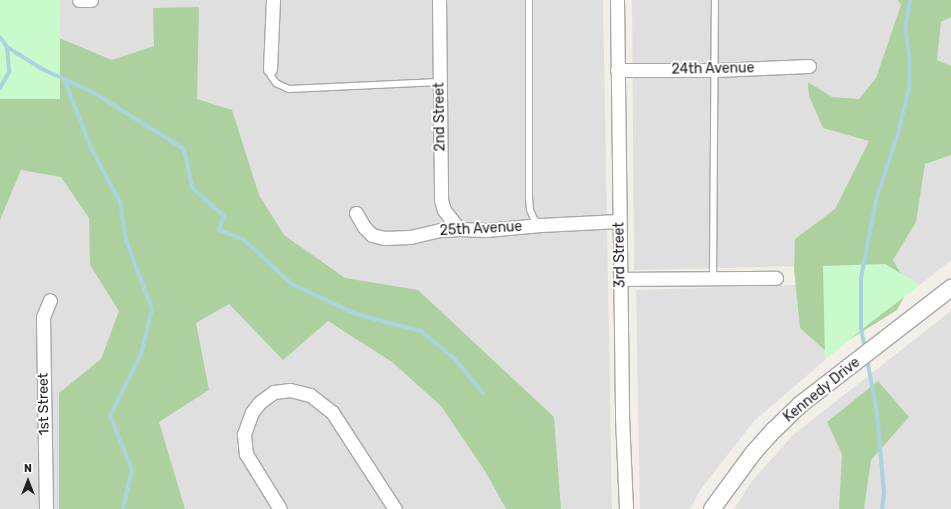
<!DOCTYPE html>
<style>
body{margin:0}
#map{position:relative;width:951px;height:509px;overflow:hidden;background:#f2efe9;font-family:Rubik,sans-serif}
div>[style]{position:absolute}
.residential>*{inset:0;background:#e0dfdf}
.forest>*{inset:0;background:#add19e}
.park>*{inset:0;background:#c8facc;transform-origin:0 0}
.stream>*{height:4px;margin:-2px;padding:0 2px;transform-origin:2px;border-radius:2px;background:#aad3df}
.roads{filter:drop-shadow(1px 0 #a9a9a9) drop-shadow(-1px 0 #a9a9a9) drop-shadow(0 1px #a9a9a9) drop-shadow(0 -1px #a9a9a9)}
.service>*{height:6px;margin:-3px;padding:0 3px;transform-origin:3px;border-radius:3px;background:#fff}
.minor>*{height:13px;margin:-6.5px;padding:0 6.5px;transform-origin:6.5px;border-radius:6.5px;background:#fff}
.tertiary>*{height:16px;margin:-8px;padding:0 8px;transform-origin:8px;border-radius:8px;background:#fff}
span{translate:-50% -50%;white-space:nowrap;text-align:center;line-height:1.15;-webkit-text-stroke:4px #fff;paint-order:stroke}
.street-label{font-size:14px;color:#222}
.north{position:absolute;left:8px;top:461px;width:40px;height:40px;-webkit-text-stroke:3px #fff;paint-order:stroke;rotate:0deg;font-size:11px;font-weight:700;line-height:16px;text-align:center;color:#222}
.north::after{content:'';display:block;margin:auto;width:14px;height:18px;background:#222;clip-path:polygon(50% 0,100% 100%,50% 72%,0 100%)}
</style>
<div id="map">
<div class="residential">
<i style="clip-path:polygon(60px 0,603px 0,612px 509px,0 509px,0 99px,60px 101px)"></i>
<i style="clip-path:polygon(632px 0,951px 0,951px 260px,920px 285px,885px 264px,634px 270px)"></i>
<i style="clip-path:polygon(824px 284px,825px 360px,754px 421px,701px 489px,690px 509px,640px 509px,636px 290px)"></i>
<i style="clip-path:polygon(951px 311px,951px 509px,734px 509px,752px 481px,793px 435px)"></i>
</div>
<div class="forest">
<i style="clip-path:polygon(0 0,47px 33px,112px 60px,154px 46px,153px 8px,199px 7px,197px 99px,232px 110px,259px 195px,284px 235px,345px 278px,418px 290px,554px 417px,561px 509px,506px 509px,485px 471px,441px 406px,392px 362px,328px 321px,283px 360px,229px 304px,196px 323px,209px 390px,159px 422px,185px 509px,59px 509px,59px 393px,101px 359px,119px 311px,90px 265px,89px 218px,61px 177px,21px 170px,0 220px)"></i>
<i style="clip-path:polygon(898px 0,951px 0,951px 17px,941px 22px,937px 60px,951px 66px,951px 155px,925px 164px,916px 222px,893px 260px,909px 288px,897px 310px,828px 353px,800px 328px,794px 269px,795px 239px,835px 209px,869px 141px,823px 128px,809px 96px,808px 82px,832px 97px,859px 99px,876px 78px,901px 5px)"></i>
<i style="clip-path:polygon(878px 381px,909px 417px,871px 460px,864px 509px,839px 509px,842px 454px,827px 422px)"></i>
</div>
<div class="park">
<i style="left:0;top:0;width:60px;height:99px"></i>
<i style="clip-path:polygon(885px 264px,920px 285px,870px 323px,825px 360px,823px 266px)"></i>
</div>
<div class="stream">
<i style="left:0;top:37px;width:12px;rotate:55deg"></i>
<i style="left:7px;top:47px;width:25px;rotate:85deg"></i>
<i style="left:9px;top:72px;width:18px;rotate:119deg"></i>
<i style="left:7px;top:47px;width:39px;rotate:32deg"></i>
<i style="left:40px;top:68px;width:60px;rotate:24.8deg"></i>
<i style="left:94px;top:93px;width:106px;rotate:31.9deg"></i>
<i style="left:184px;top:149px;width:40px;rotate:78deg"></i>
<i style="left:192px;top:188px;width:43px;rotate:41.2deg"></i>
<i style="left:224px;top:216px;width:15px;rotate:110deg"></i>
<i style="left:219px;top:230px;width:26px;rotate:21deg"></i>
<i style="left:243px;top:239px;width:67px;rotate:42.6deg"></i>
<i style="left:292px;top:284px;width:71px;rotate:25.1deg"></i>
<i style="left:356px;top:314px;width:67px;rotate:14.7deg"></i>
<i style="left:421px;top:331px;width:43px;rotate:39.3deg"></i>
<i style="left:454px;top:358px;width:45px;rotate:50.4deg"></i>
<i style="left:65px;top:81px;width:72px;rotate:68.8deg"></i>
<i style="left:91px;top:148px;width:61px;rotate:61.8deg"></i>
<i style="left:120px;top:202px;width:38px;rotate:81deg"></i>
<i style="left:126px;top:240px;width:74px;rotate:69.4deg"></i>
<i style="left:152px;top:309px;width:46px;rotate:103.7deg"></i>
<i style="left:141px;top:354px;width:69px;rotate:116.6deg"></i>
<i style="left:110px;top:416px;width:57px;rotate:67.5deg"></i>
<i style="left:132px;top:469px;width:41px;rotate:102.7deg"></i>
<i style="left:865px;top:350px;width:22px;rotate:-100deg"></i>
<i style="left:861px;top:328px;width:50px;rotate:-90deg"></i>
<i style="left:861px;top:278px;width:79px;rotate:-79.1deg"></i>
<i style="left:876px;top:200px;width:74px;rotate:-71.8deg"></i>
<i style="left:899px;top:130px;width:44px;rotate:-76.9deg"></i>
<i style="left:909px;top:87px;width:27px;rotate:-88deg"></i>
<i style="left:910px;top:60px;width:31px;rotate:-99deg"></i>
<i style="left:905px;top:29px;width:29px;rotate:-80deg"></i>
<i style="left:867px;top:359px;width:55px;rotate:79.5deg"></i>
<i style="left:877px;top:413px;width:80px;rotate:85deg"></i>
<i style="left:884px;top:493px;width:16px;rotate:97deg"></i>
</div>
<div class="roads">
<div class="service">
<i style="left:529px;top:0;width:198px;rotate:90deg"></i>
<i style="left:529px;top:198px;width:12px;rotate:85deg"></i>
<i style="left:530px;top:210px;width:10px;rotate:66deg"></i>
<i style="left:534px;top:219px;width:8px;rotate:45deg"></i>
<i style="left:270px;top:69px;width:7px;rotate:82deg"></i>
<i style="left:271px;top:76px;width:9px;rotate:54deg"></i>
<i style="left:276px;top:83px;width:14px;rotate:25deg"></i>
<i style="left:289px;top:89px;width:150px;rotate:-2.7deg"></i>
<i style="left:713px;top:278px;width:278px;rotate:-89.6deg"></i>
</div>
<div class="minor">
<i style="left:79px;top:0;width:12px"></i>
<i style="left:439px;top:0;width:200px;rotate:89.4deg"></i>
<i style="left:441px;top:200px;width:10px;rotate:73deg"></i>
<i style="left:444px;top:210px;width:24px;rotate:52deg"></i>
<i style="left:617px;top:0;width:417px;rotate:89.3deg"></i>
<i style="left:622px;top:417px;width:92px;rotate:87.5deg"></i>
<i style="left:270px;top:69px;width:69px;rotate:-87.5deg"></i>
<i style="left:617px;top:70px;width:99px"></i>
<i style="left:716px;top:70px;width:93px;rotate:-2.5deg"></i>
<i style="left:356px;top:213px;width:16px;rotate:60deg"></i>
<i style="left:364px;top:227px;width:11px;rotate:45deg"></i>
<i style="left:372px;top:235px;width:12px;rotate:14deg"></i>
<i style="left:384px;top:238px;width:26px;rotate:-2deg"></i>
<i style="left:410px;top:237px;width:31px;rotate:-13deg"></i>
<i style="left:440px;top:230px;width:19px;rotate:-3deg"></i>
<i style="left:459px;top:229px;width:27px;rotate:2deg"></i>
<i style="left:486px;top:230px;width:55px;rotate:-5.2deg"></i>
<i style="left:541px;top:225px;width:78px;rotate:-2.9deg"></i>
<i style="left:620px;top:279px;width:156px;rotate:-0.4deg"></i>
<i style="left:46px;top:509px;width:192px;rotate:-90.9deg"></i>
<i style="left:43px;top:317px;width:18px;rotate:-68deg"></i>
<i style="left:280px;top:509px;width:65px;rotate:-121.7deg"></i>
<i style="left:246px;top:454px;width:20px;rotate:-96deg"></i>
<i style="left:244px;top:434px;width:23px;rotate:-70deg"></i>
<i style="left:252px;top:412px;width:13px;rotate:-51deg"></i>
<i style="left:260px;top:402px;width:17px;rotate:-36deg"></i>
<i style="left:274px;top:392px;width:16px;rotate:-7deg"></i>
<i style="left:290px;top:390px;width:21px;rotate:14deg"></i>
<i style="left:310px;top:395px;width:28px;rotate:38deg"></i>
<i style="left:332px;top:412px;width:116px;rotate:57deg"></i>
</div>
<div class="tertiary">
<i style="left:712px;top:509px;width:71px;rotate:-53.6deg"></i>
<i style="left:754px;top:452px;width:30px;rotate:-48deg"></i>
<i style="left:774px;top:430px;width:37px;rotate:-44deg"></i>
<i style="left:801px;top:404px;width:190px;rotate:-37.7deg"></i>
</div>
</div>
<div class="street-label">
<span style="left:713px;top:69px;rotate:-1deg">24th Avenue</span>
<span style="left:440px;top:117px;rotate:-91deg">2nd Street</span>
<span style="left:481px;top:229px;rotate:-3deg">25th Avenue</span>
<span style="left:620px;top:255px;rotate:-91deg">3rd Street</span>
<span style="left:822px;top:390px;rotate:-39deg">Kennedy Drive</span>
<span style="left:44px;top:404px;rotate:-91deg">1st Street</span>
</div>
<div class="north">N</div>
</div>
